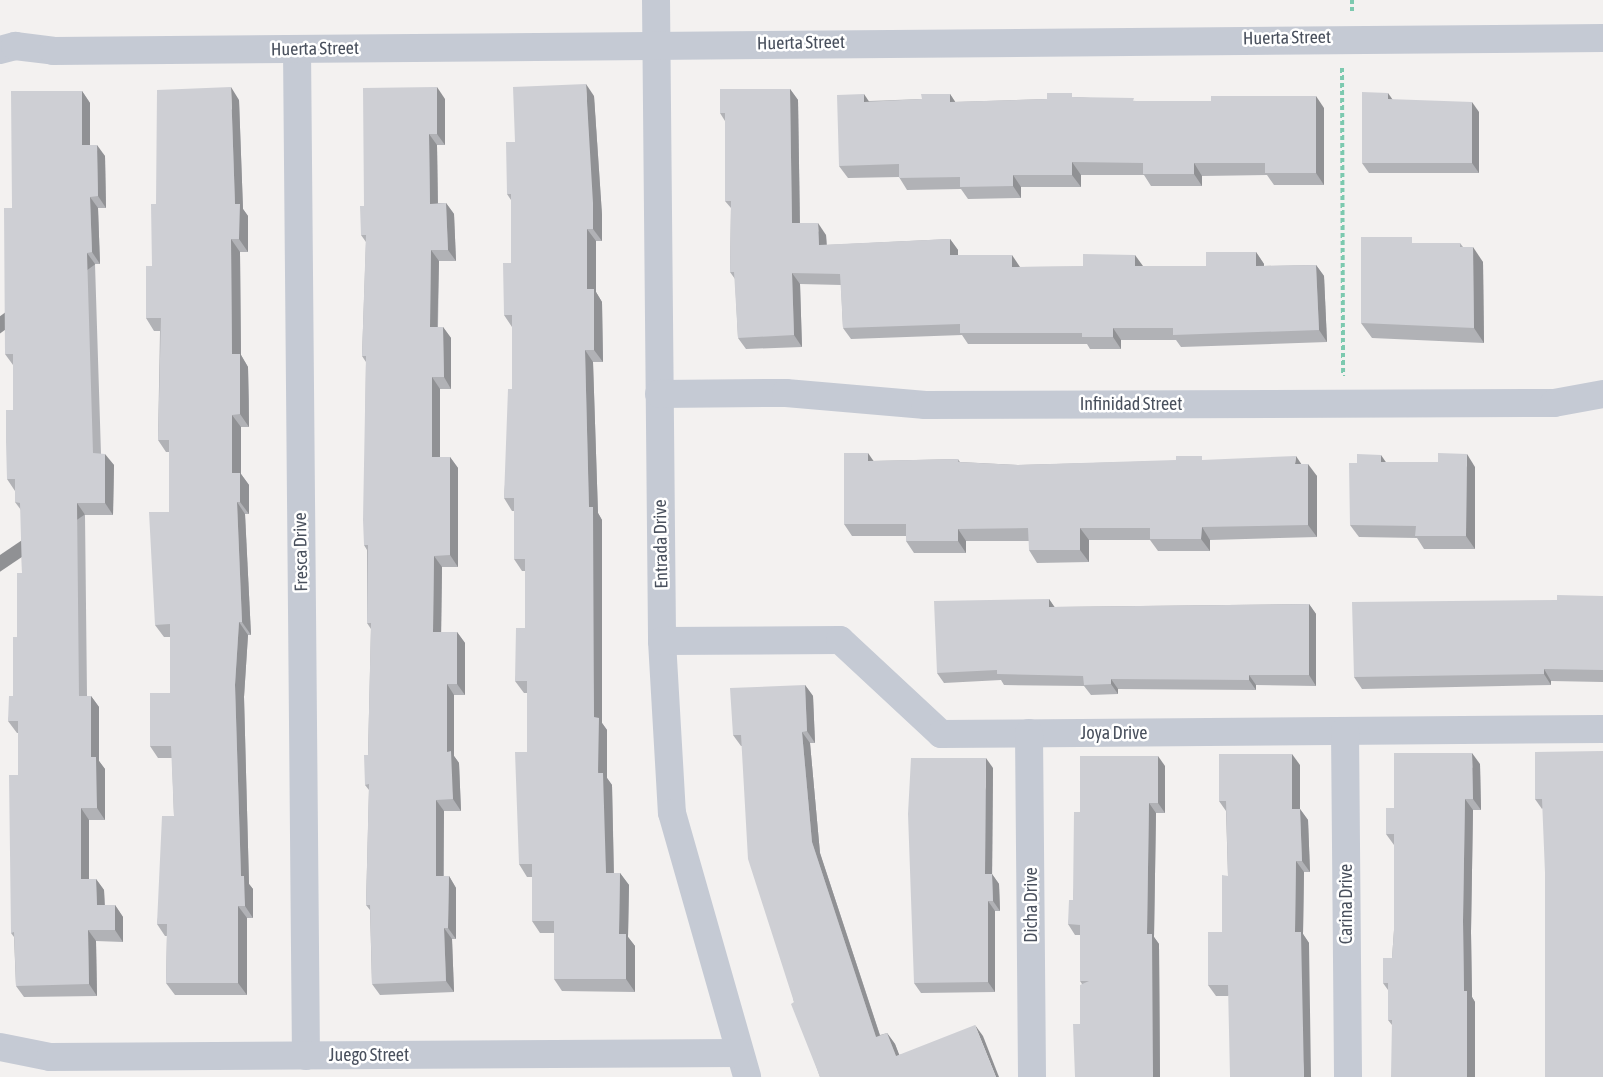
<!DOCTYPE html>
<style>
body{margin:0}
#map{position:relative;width:1603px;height:1077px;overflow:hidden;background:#f3f1f0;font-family:"Asap Condensed",sans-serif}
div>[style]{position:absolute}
.path>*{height:4px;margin-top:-2px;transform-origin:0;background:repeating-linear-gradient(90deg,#7cc9af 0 4.5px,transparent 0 7.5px)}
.minor>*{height:28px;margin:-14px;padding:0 14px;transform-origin:14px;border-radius:14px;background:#c5cad4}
.wall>*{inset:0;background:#b1b2b6}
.shaded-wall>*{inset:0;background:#909194;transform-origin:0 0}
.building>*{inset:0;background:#cecfd4}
span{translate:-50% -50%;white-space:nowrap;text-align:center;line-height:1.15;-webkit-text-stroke:5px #fff;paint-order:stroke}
.street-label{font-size:18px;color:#49505d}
</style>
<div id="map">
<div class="path">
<i style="left:1352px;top:11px;width:11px;rotate:-90deg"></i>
<i style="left:1342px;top:68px;width:308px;rotate:89.8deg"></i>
</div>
<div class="minor">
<i style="left:656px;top:0;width:641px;rotate:89.46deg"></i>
<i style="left:662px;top:641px;width:172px;rotate:86.7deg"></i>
<i style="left:672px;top:813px;width:274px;rotate:74.1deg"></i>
<i style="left:297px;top:49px;width:1007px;rotate:89.49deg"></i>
<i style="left:0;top:50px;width:16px;rotate:-15deg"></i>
<i style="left:15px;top:46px;width:38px;rotate:7deg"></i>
<i style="left:53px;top:51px;width:1550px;rotate:-0.48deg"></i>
<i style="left:659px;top:394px;width:127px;rotate:-0.5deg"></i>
<i style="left:786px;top:393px;width:140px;rotate:4.9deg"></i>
<i style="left:925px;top:405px;width:629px;rotate:-0.18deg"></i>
<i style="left:1554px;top:403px;width:50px;rotate:-10.4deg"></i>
<i style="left:662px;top:641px;width:178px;rotate:-0.3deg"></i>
<i style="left:840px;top:640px;width:138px;rotate:42.9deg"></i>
<i style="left:941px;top:734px;width:662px;rotate:-0.43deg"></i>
<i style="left:1345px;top:731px;width:346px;rotate:89.5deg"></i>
<i style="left:1029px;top:733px;width:344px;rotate:89.5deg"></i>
<i style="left:0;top:1047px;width:51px;rotate:11.3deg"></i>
<i style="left:50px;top:1057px;width:688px;rotate:-0.33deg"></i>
</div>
<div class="wall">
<i style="clip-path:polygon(790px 89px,798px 100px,800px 223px,826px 235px,827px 245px,950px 239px,958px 250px,958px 255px,1020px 267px,1206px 266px,1256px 252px,1264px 264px,1264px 266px,1316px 265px,1324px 276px,1327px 342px,1181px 347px,1176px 340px,1121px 340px,1121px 349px,1090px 349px,1087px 344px,968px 344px,962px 335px,851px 339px,843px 328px,841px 285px,800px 284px,802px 347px,746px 349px,738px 338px,735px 279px,730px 272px,731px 208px,725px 201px,725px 121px,720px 113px)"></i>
<i style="clip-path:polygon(82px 91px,90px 103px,90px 145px,105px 156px,106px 208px,98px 208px,100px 264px,95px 264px,101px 454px,114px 465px,113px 515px,85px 515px,87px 696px,91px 696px,99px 707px,99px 761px,105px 769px,105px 820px,89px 820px,89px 879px,96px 879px,104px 890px,105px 905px,115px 905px,123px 917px,123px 942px,96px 941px,97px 996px,24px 997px,16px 986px,14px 937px,11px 933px,18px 775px,18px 733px,17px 733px,8px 721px,13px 696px,22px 573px,21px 510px,15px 502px,15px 491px,7px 479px,13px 410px,13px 365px,5px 354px,12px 208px)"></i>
<i style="clip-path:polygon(950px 94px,955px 102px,1047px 99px,1075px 97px,1136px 101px,1324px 108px,1324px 185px,1274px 185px,1267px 175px,1202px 176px,1202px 186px,1151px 186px,1144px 175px,1081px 175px,1081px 187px,1021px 187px,1021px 198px,968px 199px,961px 189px,907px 190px,899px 177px,848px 178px,839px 166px,869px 101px,922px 99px)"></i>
<i style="clip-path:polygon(594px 96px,602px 215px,602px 241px,596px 241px,596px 292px,602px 302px,603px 362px,593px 362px,598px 513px,602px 520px,602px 723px,607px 730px,607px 778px,612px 785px,614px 873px,620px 873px,629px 885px,628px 937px,635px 946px,635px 992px,562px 991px,554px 979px,554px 933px,540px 933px,532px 921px,532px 877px,527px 877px,519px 864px,527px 752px,527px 693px,524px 693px,515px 681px,525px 628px,525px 571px,522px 571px,514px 559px,514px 511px,512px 511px,504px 498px,512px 389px,512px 327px,504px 315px,511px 263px,511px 200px,507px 194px,515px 142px)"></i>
<i style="clip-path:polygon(445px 99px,445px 145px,437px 145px,438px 203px,446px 203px,454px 214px,456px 261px,439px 261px,438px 327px,443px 327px,451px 338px,451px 389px,440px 389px,440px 457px,450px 457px,458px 468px,458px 567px,442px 567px,441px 632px,457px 632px,465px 643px,465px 695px,454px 695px,454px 756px,459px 763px,461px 811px,444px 811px,444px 876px,449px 876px,456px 888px,456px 939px,452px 939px,454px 992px,380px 995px,372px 984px,370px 910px,366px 905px,369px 790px,365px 785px,368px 755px,371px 629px,367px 623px,367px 550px,364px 545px,366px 362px,362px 356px,366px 242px,361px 235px)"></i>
<i style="clip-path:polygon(239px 100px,243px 209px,248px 216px,248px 252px,240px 252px,241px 355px,248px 367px,249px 401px,249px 427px,241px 427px,241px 474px,249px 485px,249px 514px,245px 514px,251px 635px,248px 635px,244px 697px,249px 884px,253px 889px,253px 918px,247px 918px,247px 995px,175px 995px,166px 983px,167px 936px,165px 936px,157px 924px,174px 816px,172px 758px,158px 758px,150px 746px,170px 693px,170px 637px,164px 637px,155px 625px,169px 512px,169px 452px,166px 452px,158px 440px,160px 331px,154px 331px,146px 318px,152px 266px,156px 204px)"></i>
<i style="clip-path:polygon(1393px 100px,1479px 112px,1479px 173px,1369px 173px,1362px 163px)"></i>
<i style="clip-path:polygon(1417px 243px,1460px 243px,1463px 247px,1483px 262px,1484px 343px,1372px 338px,1361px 323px)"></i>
<i style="clip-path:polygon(958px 459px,960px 462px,1018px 465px,1205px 460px,1301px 464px,1317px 476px,1317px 537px,1210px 540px,1210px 551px,1158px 551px,1150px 540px,1089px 540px,1089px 562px,1037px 563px,1029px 550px,1029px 541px,966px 541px,966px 553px,914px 553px,906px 541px,906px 536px,852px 536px,844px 524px,874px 461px)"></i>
<i style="clip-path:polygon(1386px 462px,1475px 467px,1475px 549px,1424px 549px,1417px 538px,1359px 537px,1350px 525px)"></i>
<i style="clip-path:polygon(1603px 596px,1603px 682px,1551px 681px,1551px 685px,1362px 689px,1354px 677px,1557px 600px)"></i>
<i style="clip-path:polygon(1049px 599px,1054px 607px,1309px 604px,1316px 614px,1316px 686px,1256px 685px,1256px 690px,1118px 689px,1118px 694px,1091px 695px,1084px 686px,1004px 685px,1001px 680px,944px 683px,937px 673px)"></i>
<i style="clip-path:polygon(805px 685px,813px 696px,815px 743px,810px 743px,820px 853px,880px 1035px,887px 1033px,895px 1044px,899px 1055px,983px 1036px,820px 1077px,794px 1002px,742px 746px,741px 746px,733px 735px)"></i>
<i style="clip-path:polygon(1603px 751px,1542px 809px,1535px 799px)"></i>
<i style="clip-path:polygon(1480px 764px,1481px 810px,1473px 810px,1471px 932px,1472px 997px,1475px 1002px,1392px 1025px,1388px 1020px,1388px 990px,1383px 983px,1392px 958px,1394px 930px,1394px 845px,1386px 834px,1394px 808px)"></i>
<i style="clip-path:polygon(1300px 765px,1300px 809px,1308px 820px,1310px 872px,1304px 872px,1303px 934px,1309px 943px,1228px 996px,1216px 996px,1208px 985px,1222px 932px,1228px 876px,1226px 811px,1219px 801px)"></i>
<i style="clip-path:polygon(1165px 766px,1165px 813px,1156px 813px,1154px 937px,1159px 944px,1160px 1077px,1080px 1024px,1082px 984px,1080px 981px,1080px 935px,1075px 935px,1068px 924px,1073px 900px,1080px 812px)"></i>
<i style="clip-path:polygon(993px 768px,992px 874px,999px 884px,1000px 911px,995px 911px,995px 992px,921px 993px,914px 983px)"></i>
</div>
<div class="shaded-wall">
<i style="clip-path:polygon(586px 84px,594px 96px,602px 215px,602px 241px,593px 229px)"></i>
<i style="clip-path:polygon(231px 87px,239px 100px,243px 209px,248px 216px,248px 252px,239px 239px,235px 204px)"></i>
<i style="clip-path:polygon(437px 87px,445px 99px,445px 145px,437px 134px)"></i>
<i style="clip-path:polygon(790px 89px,798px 100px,800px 234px,792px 223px)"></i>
<i style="clip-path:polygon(82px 91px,90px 103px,90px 156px,82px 145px)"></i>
<i style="clip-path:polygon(1388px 93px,1395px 103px,1388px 99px)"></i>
<i style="clip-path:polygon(864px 94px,872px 106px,864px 102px)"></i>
<i style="clip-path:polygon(950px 94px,958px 106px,950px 102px)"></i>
<i style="clip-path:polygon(1316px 96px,1324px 108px,1324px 185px,1316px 173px)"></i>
<i style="clip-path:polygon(1472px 102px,1479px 112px,1479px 173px,1472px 163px)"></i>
<i style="clip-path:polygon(429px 134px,437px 145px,438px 215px,430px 204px)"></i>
<i style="clip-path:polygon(97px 145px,105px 156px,106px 208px,98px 196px)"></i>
<i style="clip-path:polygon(1072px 162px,1081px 175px,1081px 187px,1072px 175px)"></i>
<i style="clip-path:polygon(1194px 163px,1202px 176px,1202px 186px,1194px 174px)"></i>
<i style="clip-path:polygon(1013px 175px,1021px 187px,1021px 198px,1013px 186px)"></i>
<i style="clip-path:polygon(90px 197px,98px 208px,100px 264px,92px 252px)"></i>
<i style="clip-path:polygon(446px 203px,454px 214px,456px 261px,448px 250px)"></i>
<i style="clip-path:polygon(818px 223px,826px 235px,827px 256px,819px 245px)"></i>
<i style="clip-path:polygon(587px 229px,596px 241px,596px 292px,602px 302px,603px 362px,594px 350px,587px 289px)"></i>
<i style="clip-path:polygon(231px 239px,240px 252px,241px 355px,248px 367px,249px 427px,240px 414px,232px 354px)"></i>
<i style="clip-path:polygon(950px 239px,958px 250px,958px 266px,950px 255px)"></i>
<i style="clip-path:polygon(1473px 247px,1483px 262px,1484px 343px,1474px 328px)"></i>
<i style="clip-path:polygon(431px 250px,439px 261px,437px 338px,430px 327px)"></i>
<i style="clip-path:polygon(1256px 252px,1264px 264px,1264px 277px,1256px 266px)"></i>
<i style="left:87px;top:253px;width:14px;height:200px;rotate:54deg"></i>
<i style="clip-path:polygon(1012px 255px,1020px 267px,1012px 267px)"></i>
<i style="clip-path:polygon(1135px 255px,1143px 266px,1135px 266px)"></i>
<i style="clip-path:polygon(1316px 265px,1324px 276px,1327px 342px,1319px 330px)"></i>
<i style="clip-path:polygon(792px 273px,800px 284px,802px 347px,794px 335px)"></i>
<i style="clip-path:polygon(443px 327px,451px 338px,451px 389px,444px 377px)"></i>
<i style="clip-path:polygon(1113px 328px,1121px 340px,1121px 349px,1113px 337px)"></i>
<i style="clip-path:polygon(585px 350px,593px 362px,598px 513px,602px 520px,602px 723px,607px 730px,607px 778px,612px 785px,614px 885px,606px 873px,594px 717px)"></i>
<i style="clip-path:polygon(432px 377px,440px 389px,440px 468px,432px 457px)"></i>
<i style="clip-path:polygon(232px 415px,241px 427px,241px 474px,249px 485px,249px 514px,240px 502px,232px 473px)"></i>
<i style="clip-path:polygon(868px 453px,877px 466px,868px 461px)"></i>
<i style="clip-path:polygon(105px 454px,114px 465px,113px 515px,105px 503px)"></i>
<i style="clip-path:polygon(1467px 454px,1475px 467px,1475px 549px,1466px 536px)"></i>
<i style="clip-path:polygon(1381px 455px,1390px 468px,1381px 462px)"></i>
<i style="clip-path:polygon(1296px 456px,1304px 468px,1295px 464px)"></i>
<i style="clip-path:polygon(450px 457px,458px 468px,458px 567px,450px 555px)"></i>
<i style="clip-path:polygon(1308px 464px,1317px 476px,1317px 537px,1308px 525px)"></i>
<i style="clip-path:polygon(237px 502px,245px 514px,251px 635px,242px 622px)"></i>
<i style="left:77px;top:503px;width:14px;height:193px;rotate:56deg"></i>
<i style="clip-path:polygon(1202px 527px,1210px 540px,1210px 551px,1201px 539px)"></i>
<i style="clip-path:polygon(1080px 528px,1089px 540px,1089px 562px,1080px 550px)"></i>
<i style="clip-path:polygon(958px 529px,966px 541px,966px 553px,958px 541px)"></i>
<i style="clip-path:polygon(434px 556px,442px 567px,441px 643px,433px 632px)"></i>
<i style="clip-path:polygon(1049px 599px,1056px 609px,1049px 607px)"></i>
<i style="clip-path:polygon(1309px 604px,1316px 614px,1316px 686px,1309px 675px)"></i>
<i style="clip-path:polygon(239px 622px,248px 635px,244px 697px,249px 884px,253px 889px,253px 918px,245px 906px,241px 876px,235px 685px)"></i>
<i style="clip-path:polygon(457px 632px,465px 643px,465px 695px,457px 684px)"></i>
<i style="clip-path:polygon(1544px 669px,1551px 681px,1551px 685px,1544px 674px)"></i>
<i style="clip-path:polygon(1249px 675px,1256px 685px,1256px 690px,1249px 680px)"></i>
<i style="clip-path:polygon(1111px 679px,1118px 689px,1118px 694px,1111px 684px)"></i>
<i style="clip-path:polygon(447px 684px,454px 695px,454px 756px,459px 763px,461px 811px,453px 799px,447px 752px)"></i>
<i style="clip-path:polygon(805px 685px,813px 696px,815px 743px,807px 731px)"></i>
<i style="clip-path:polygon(91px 696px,99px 707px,99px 761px,105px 769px,105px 820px,97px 808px,91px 757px)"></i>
<i style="clip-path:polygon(802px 732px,810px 743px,820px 853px,884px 1048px,876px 1037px,812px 842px)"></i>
<i style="clip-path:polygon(1472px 753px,1480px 764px,1481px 810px,1473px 799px)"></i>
<i style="clip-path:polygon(1292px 754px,1300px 765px,1300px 820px,1292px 809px)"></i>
<i style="clip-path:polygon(1158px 756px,1165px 766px,1165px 813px,1158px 803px)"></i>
<i style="clip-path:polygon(986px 758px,993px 768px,992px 884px,985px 874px)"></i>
<i style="clip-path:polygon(1465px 799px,1473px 810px,1471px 932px,1472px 997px,1475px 1002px,1475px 1077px,1467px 1077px,1464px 991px,1463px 921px)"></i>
<i style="clip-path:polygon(436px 800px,444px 811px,443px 888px,436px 876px)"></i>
<i style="clip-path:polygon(1149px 803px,1156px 813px,1154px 937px,1159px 944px,1160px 1077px,1153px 1077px,1147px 934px)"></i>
<i style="clip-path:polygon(81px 808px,89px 820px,89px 891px,81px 879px)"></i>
<i style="clip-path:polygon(1300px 809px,1308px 820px,1310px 872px,1302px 861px)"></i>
<i style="clip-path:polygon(1296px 861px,1304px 872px,1303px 934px,1309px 943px,1311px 1077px,1304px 1077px,1295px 932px)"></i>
<i style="clip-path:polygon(620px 873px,629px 885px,628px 937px,635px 946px,635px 992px,626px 979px,619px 934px)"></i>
<i style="clip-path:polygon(992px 874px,999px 884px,1000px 911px,993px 901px)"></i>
<i style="clip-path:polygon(449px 876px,456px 888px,456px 939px,448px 928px)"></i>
<i style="clip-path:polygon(96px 879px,104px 890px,105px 916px,97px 905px)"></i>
<i style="clip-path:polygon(988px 901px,995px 911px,995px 992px,988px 982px)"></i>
<i style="clip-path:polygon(115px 905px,123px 917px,123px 942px,115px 930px)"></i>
<i style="clip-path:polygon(238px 906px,247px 918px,247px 995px,238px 983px)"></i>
<i style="clip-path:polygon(444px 928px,452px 939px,454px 992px,446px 981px)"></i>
<i style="clip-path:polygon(88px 930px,96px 941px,97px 996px,89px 984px)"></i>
<i style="clip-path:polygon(975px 1025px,983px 1036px,999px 1077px,996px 1077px)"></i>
<i style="clip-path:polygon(887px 1033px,895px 1044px,904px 1067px,896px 1056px)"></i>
</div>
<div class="building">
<i style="clip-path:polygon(586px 84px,593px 203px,593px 229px,587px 229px,587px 289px,594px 289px,594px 350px,585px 350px,589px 507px,593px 507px,594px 717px,599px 718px,598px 773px,603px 773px,606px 873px,620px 873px,619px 934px,626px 934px,626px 979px,554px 979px,554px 921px,532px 921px,532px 864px,519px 864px,515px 752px,527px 752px,527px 681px,515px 681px,516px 628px,525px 628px,525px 559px,514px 559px,514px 498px,504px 498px,508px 389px,512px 389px,512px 315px,504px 315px,503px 263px,511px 263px,511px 194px,507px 194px,506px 142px,515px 142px,513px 87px)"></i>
<i style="clip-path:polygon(231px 87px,235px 204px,240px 204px,239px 239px,231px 239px,232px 354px,240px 354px,240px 414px,232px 415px,232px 473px,240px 473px,240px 502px,237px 502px,242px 622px,239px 622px,235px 685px,241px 876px,244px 876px,245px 906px,238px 906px,238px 983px,166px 983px,167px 924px,157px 924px,162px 816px,174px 816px,171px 746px,150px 746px,150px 693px,170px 693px,170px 624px,155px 625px,149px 512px,169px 512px,169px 440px,158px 440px,161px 318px,146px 318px,146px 266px,152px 266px,151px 204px,156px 204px,157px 90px)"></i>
<i style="clip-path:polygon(437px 87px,437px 134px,429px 134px,430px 204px,446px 203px,448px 250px,431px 250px,430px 327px,443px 327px,444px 377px,432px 377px,432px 457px,450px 457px,450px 555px,434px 556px,433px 632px,457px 632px,457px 684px,447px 684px,447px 752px,451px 751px,453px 799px,436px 800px,436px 876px,449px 876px,448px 928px,444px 928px,446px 981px,372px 984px,370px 905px,366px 905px,369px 784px,365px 785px,364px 755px,368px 755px,371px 623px,367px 623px,368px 545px,364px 545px,363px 520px,366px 356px,362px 356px,366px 235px,361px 235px,360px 206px,364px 206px,363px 88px)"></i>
<i style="clip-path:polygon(720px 89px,790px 89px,792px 223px,818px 223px,819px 245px,950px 239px,950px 255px,1012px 255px,1012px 267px,1083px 266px,1083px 254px,1135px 255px,1135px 266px,1206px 266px,1206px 252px,1256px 252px,1256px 266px,1316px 265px,1319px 330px,1173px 335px,1173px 328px,1113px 328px,1113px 337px,1082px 337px,1082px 333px,960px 333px,960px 324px,843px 328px,840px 274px,792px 273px,794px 335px,738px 338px,734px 272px,730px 272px,731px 201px,725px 201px,725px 113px,720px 113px)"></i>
<i style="clip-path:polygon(11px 91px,82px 91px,82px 145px,97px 145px,98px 196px,90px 197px,92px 252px,87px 253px,93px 453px,105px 454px,105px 503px,77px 503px,79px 696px,91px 696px,91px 757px,96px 757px,97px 808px,81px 808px,81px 879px,96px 879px,97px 905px,115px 905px,115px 930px,88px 930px,89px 984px,16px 986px,14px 932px,11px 933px,9px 775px,18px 775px,18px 721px,8px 721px,9px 696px,13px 696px,13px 637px,17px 637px,17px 573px,22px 573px,20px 503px,15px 502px,15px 479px,7px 479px,6px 442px,6px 410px,13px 410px,13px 354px,5px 354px,4px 208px,12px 208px)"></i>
<i style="clip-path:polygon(1362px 92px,1388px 93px,1388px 99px,1472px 102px,1472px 163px,1362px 163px)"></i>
<i style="clip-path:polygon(1047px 93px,1072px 93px,1072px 97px,1134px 98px,1133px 101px,1211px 101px,1211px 96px,1316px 96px,1316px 173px,1265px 173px,1265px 163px,1194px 163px,1194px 174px,1143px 174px,1143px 163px,1072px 162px,1072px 175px,1013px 175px,1013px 186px,960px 187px,960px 177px,899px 178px,899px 164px,839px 166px,837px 95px,864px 94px,864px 102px,922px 99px,921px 94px,950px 94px,950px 102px,1047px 99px)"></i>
<i style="clip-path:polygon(1361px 237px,1412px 237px,1412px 243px,1460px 243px,1460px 247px,1473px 247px,1474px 328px,1361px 323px)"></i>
<i style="clip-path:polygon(844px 453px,868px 453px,868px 461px,958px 459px,958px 462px,1018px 465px,1176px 460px,1176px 456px,1202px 456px,1202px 460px,1296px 456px,1295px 464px,1308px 464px,1308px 525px,1202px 527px,1201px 539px,1150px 539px,1150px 528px,1080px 528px,1080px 550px,1029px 550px,1028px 528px,958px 529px,958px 541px,906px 541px,906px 524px,844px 524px)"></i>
<i style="clip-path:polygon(1438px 453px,1467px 454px,1466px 536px,1415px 536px,1416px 526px,1350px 525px,1349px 463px,1357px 463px,1357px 454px,1381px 455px,1381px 462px,1438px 462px)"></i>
<i style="clip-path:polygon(1557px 595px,1603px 596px,1603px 670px,1544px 669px,1544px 674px,1354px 677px,1352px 602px,1557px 600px)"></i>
<i style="clip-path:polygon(1049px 599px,1049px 607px,1309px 604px,1309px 675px,1249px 675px,1249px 680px,1111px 679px,1111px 684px,1084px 685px,1083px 676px,997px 674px,997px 670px,937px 673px,934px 601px)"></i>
<i style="clip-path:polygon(805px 685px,807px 731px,802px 732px,812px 842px,876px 1037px,887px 1033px,896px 1056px,975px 1025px,996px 1077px,820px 1077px,791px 1004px,794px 1002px,748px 859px,741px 735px,733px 735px,730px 688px)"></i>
<i style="clip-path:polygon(1603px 751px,1603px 1077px,1545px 1077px,1545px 873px,1542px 799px,1535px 799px,1535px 752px)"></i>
<i style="clip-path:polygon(1394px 753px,1472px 753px,1473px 799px,1465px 799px,1463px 921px,1464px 991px,1467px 991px,1467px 1077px,1391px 1077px,1392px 1020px,1388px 1020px,1388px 983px,1383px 983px,1383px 958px,1392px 958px,1394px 930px,1394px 834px,1386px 834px,1386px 808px,1394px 808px)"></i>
<i style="clip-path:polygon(1219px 754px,1292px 754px,1292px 809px,1300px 809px,1302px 861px,1296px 861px,1295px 932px,1301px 932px,1304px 1077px,1230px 1077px,1228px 985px,1208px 985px,1208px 932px,1222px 932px,1222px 875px,1228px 876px,1226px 801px,1219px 801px)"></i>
<i style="clip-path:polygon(1080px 756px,1158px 756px,1158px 803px,1149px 803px,1147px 934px,1152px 934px,1153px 1077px,1075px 1077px,1073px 1024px,1080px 1024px,1080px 985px,1089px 981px,1080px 981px,1080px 925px,1068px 924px,1069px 900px,1073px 900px,1074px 812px,1080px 812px)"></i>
<i style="clip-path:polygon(911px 758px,986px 758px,985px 874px,992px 874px,993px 901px,988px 901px,988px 982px,914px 983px,908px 814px)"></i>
</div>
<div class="street-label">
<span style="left:1287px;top:38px;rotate:-1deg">Huerta Street</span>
<span style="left:801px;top:43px;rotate:-1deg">Huerta Street</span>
<span style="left:315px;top:49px;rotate:-1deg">Huerta Street</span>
<span style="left:1131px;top:404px">Infinidad Street</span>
<span style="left:661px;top:544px;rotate:-91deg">Entrada Drive</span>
<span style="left:301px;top:552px;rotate:-91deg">Fresca Drive</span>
<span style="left:1114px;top:733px">Joya Drive</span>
<span style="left:1346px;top:904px;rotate:-90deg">Carina Drive</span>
<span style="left:1031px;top:905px;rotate:-90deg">Dicha Drive</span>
<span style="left:369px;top:1055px">Juego Street</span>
</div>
</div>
